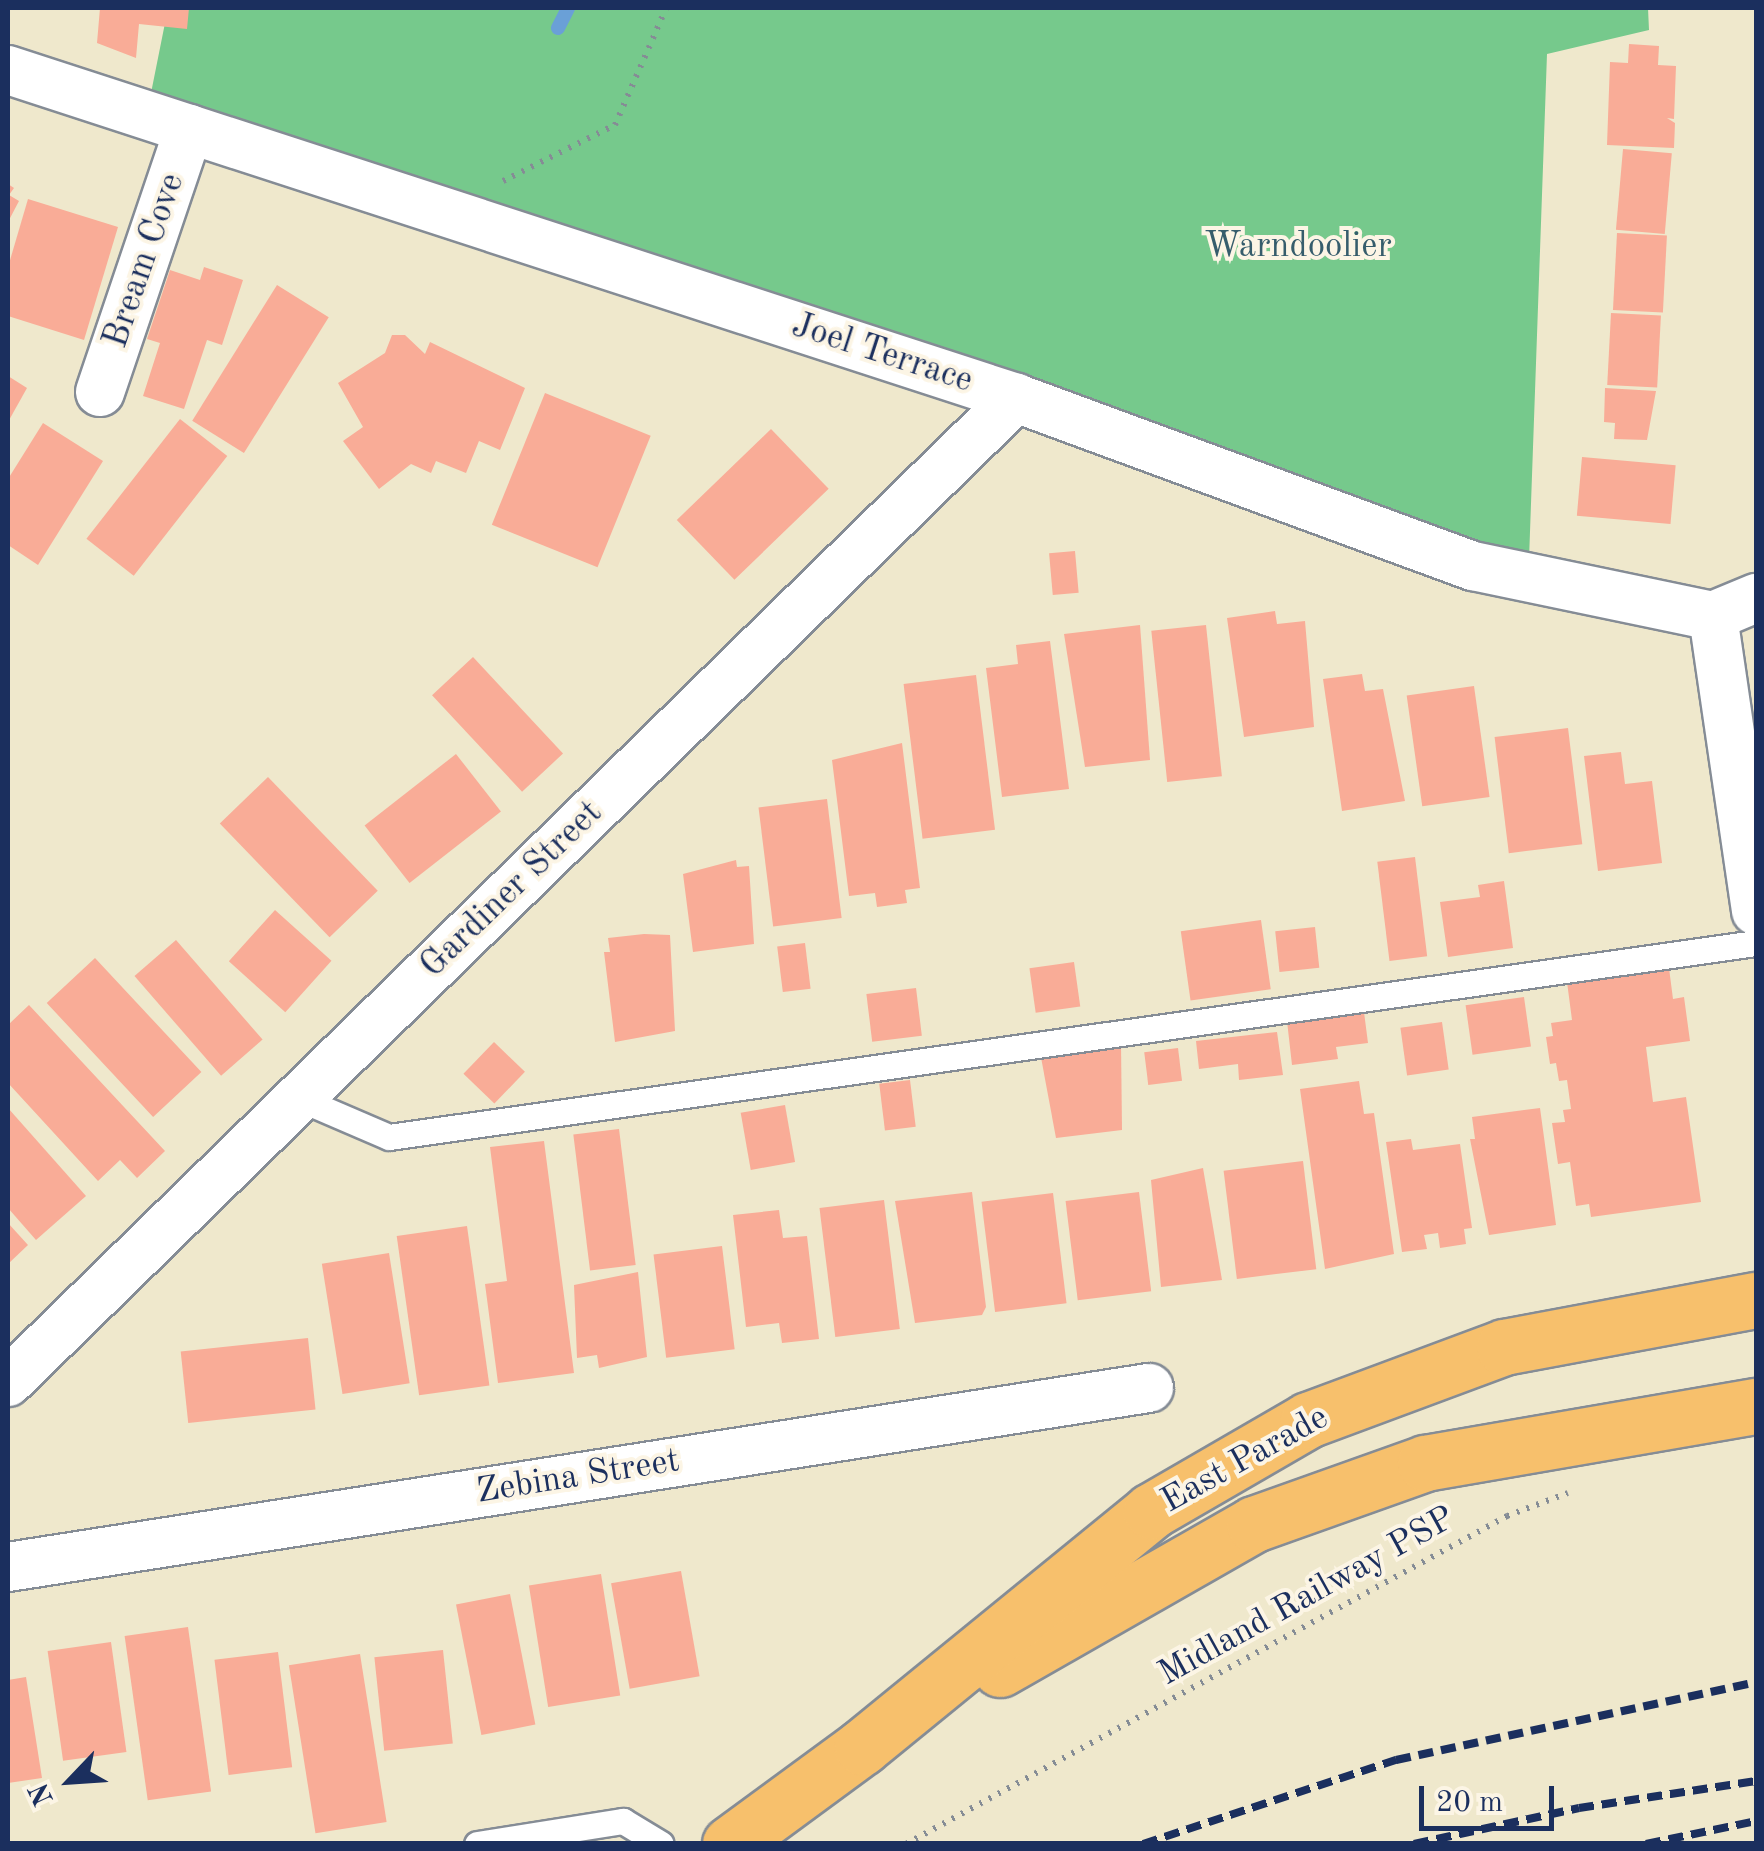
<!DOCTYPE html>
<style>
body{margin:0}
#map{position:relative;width:1764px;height:1851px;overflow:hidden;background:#efe8cc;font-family:"Old Standard TT",serif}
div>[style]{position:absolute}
.green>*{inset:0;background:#76c98c}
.stream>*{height:14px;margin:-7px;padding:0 7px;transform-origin:7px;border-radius:7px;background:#6aa0d7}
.building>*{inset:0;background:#f9ac97;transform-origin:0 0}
.path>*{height:6px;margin-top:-3px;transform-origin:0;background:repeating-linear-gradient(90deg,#858c95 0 2.5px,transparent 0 10.5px)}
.roads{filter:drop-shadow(2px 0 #858c95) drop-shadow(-2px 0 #858c95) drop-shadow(0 2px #858c95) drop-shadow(0 -2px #858c95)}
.lane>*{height:25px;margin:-12.5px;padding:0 12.5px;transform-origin:12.5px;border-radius:12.5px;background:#fff}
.street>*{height:48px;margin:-24px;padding:0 24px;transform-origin:24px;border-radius:24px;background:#fff}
.highway>*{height:55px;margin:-27.5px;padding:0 27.5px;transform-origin:27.5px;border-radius:27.5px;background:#f7c06c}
.rail>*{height:8px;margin-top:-4px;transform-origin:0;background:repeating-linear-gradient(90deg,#1b2f5e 0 15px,transparent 0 23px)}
span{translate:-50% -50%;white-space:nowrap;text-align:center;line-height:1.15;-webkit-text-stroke:8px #fcf5e5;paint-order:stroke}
.park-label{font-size:35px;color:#365d6c}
.street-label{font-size:35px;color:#1b2f5e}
.frame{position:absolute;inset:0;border:10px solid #1b2f5e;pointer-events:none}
.north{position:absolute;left:20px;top:1731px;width:100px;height:100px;-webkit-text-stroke:8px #fcf5e5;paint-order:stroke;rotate:245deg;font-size:28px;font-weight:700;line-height:40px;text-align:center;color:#1b2f5e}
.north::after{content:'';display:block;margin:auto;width:35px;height:45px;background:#1b2f5e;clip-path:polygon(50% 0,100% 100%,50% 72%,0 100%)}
.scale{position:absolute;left:1419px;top:1786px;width:135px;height:45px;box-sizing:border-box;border:5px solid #1b2f5e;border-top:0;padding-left:12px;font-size:30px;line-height:35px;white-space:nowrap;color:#1b2f5e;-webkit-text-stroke:8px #fcf5e5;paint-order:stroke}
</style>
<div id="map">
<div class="green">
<i style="clip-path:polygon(168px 8px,1648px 8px,1649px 30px,1547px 54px,1529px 560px,147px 113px)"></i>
</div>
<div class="stream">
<i style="left:558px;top:28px;width:22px;rotate:-63deg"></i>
</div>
<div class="building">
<i style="clip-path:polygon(100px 8px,189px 8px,187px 29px,139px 24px,136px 58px,97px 43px)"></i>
<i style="clip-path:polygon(1629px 44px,1659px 46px,1658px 65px,1676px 66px,1674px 119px,1667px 118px,1675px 123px,1674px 148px,1607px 145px,1610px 62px,1628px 63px)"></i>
<i style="left:1623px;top:149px;width:49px;height:81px;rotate:5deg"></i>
<i style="clip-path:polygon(8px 184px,14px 188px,9px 195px,19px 201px,8px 222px)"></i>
<i style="clip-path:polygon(28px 199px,118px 227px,84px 340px,8px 316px,8px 267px)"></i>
<i style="left:1617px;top:233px;width:50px;height:77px;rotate:3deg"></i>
<i style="clip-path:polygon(204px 267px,243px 280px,222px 345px,207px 340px,184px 409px,143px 396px,160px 343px,147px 339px,170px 270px,200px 280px)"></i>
<i style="left:277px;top:285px;width:61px;height:160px;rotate:32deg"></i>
<i style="left:1611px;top:313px;width:50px;height:72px;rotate:3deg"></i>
<i style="clip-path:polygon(392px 335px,405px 335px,425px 354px,430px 342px,525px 388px,500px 450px,479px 441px,466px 473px,436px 461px,431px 473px,411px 464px,379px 489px,343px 441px,363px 427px,338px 383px,385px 353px)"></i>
<i style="clip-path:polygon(8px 376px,27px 388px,8px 422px)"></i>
<i style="clip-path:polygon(1605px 388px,1656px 391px,1647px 440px,1614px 439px,1615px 423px,1604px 422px)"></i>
<i style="left:545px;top:393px;width:114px;height:142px;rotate:22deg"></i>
<i style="left:180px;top:419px;width:60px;height:152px;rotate:38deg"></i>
<i style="clip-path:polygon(43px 423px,103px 461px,38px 565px,8px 545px,8px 479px)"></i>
<i style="left:771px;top:429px;width:83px;height:131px;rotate:46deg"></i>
<i style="left:1582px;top:457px;width:94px;height:59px;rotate:5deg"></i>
<i style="left:1075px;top:551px;width:42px;height:26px;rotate:85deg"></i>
<i style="clip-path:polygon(1275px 611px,1277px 624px,1305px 621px,1314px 727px,1244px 737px,1227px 618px)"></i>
<i style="clip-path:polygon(1140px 625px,1150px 760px,1085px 767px,1064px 634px)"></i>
<i style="left:1206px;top:625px;width:152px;height:55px;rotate:84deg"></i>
<i style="clip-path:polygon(1050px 641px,1069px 789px,1002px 797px,986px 668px,1018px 664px,1016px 645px)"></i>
<i style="left:473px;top:657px;width:132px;height:56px;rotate:47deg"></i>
<i style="clip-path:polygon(1362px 674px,1365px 691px,1383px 689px,1405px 801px,1342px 811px,1323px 679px)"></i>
<i style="left:976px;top:675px;width:156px;height:73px;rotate:83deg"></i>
<i style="left:1474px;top:686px;width:112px;height:68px;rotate:82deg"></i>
<i style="left:1568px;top:728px;width:117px;height:74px;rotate:83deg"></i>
<i style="clip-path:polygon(902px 743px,920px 888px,905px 890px,907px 903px,877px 907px,875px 893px,849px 896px,832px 760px)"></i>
<i style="clip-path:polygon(1621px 752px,1625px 784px,1652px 781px,1662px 863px,1598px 871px,1584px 756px)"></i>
<i style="left:456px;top:754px;width:73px;height:116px;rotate:52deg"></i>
<i style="left:268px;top:777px;width:158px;height:67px;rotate:46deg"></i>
<i style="left:827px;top:799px;width:120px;height:69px;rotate:83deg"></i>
<i style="left:1415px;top:857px;width:100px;height:38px;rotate:83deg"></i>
<i style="clip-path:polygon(736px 860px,737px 867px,749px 866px,754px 944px,693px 952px,683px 874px)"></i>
<i style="clip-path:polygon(1504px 881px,1513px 948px,1448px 957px,1440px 902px,1480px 897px,1478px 885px)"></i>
<i style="left:275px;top:910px;width:76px;height:69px;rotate:42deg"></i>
<i style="left:1261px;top:920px;width:70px;height:81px;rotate:82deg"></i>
<i style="left:1315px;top:927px;width:41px;height:40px;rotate:84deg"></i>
<i style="clip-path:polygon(644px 934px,670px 935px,675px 1031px,615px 1042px,604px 952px,610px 952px,608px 938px)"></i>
<i style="left:176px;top:940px;width:132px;height:55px;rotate:49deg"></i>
<i style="left:805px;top:943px;width:46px;height:28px;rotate:83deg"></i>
<i style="left:95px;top:958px;width:156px;height:66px;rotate:47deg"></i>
<i style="left:1074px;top:962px;width:45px;height:45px;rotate:82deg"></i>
<i style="clip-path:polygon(1669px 968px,1673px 999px,1684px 997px,1690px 1041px,1646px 1047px,1653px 1102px,1686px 1097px,1701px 1202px,1591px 1217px,1589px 1204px,1576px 1206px,1570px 1162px,1558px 1164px,1552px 1123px,1565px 1122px,1563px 1110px,1571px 1109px,1567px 1080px,1559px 1081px,1556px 1063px,1550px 1064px,1546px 1037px,1553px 1036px,1551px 1023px,1572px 1020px,1567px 982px)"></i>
<i style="left:916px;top:988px;width:48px;height:50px;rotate:83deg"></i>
<i style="left:1524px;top:997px;width:50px;height:59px;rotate:82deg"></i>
<i style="clip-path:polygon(29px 1005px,165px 1151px,137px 1178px,120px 1160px,98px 1181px,8px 1083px,8px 1025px)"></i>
<i style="clip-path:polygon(1364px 1012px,1368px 1043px,1336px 1047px,1338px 1059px,1292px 1065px,1287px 1021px)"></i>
<i style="left:1442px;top:1022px;width:48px;height:42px;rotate:82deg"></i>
<i style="clip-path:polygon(1277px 1032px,1283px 1075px,1239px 1080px,1238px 1064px,1199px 1069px,1196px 1041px)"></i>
<i style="left:494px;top:1042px;width:43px;height:44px;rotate:44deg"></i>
<i style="clip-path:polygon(1121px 1043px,1122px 1130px,1056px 1138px,1040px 1052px)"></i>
<i style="left:1178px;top:1048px;width:33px;height:34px;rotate:83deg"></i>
<i style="left:910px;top:1080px;width:47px;height:31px;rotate:83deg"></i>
<i style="clip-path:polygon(1359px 1081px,1364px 1114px,1374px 1113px,1394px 1254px,1325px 1269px,1300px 1089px)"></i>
<i style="left:785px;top:1105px;width:58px;height:45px;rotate:80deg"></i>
<i style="clip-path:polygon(8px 1108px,86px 1196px,36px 1240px,8px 1208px)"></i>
<i style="clip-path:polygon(1540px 1108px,1556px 1225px,1489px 1235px,1470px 1139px,1475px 1139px,1472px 1117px)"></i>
<i style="left:619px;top:1129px;width:137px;height:46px;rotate:83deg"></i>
<i style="clip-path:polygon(1411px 1139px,1413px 1150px,1460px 1144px,1472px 1228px,1464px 1229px,1466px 1244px,1440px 1248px,1438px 1233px,1424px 1235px,1427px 1249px,1402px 1252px,1386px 1142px)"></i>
<i style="clip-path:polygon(544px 1141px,574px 1373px,498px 1383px,485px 1284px,507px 1281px,490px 1147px)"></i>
<i style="left:1303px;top:1161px;width:109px;height:80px;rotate:83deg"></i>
<i style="clip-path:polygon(1203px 1168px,1222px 1280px,1161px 1287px,1151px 1180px)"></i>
<i style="clip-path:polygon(972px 1192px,986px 1307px,982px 1315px,915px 1323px,895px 1201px)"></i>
<i style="left:1139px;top:1192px;width:100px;height:74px;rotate:83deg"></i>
<i style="left:1053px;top:1193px;width:111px;height:72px;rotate:83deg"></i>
<i style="left:884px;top:1200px;width:130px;height:65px;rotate:83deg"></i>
<i style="clip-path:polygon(779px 1210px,783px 1238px,807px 1236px,819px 1339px,782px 1343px,779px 1323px,746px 1327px,733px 1215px)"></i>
<i style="clip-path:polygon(8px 1223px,28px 1245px,8px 1264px)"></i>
<i style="left:467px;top:1226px;width:161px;height:71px;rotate:82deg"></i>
<i style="left:722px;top:1246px;width:104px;height:69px;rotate:83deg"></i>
<i style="left:389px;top:1253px;width:132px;height:68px;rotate:81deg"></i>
<i style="clip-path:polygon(638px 1272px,647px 1357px,599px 1368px,597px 1355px,577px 1358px,574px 1285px)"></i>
<i style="left:308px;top:1338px;width:72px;height:128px;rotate:84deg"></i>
<i style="left:681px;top:1571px;width:107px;height:71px;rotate:80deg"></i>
<i style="left:601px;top:1574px;width:123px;height:73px;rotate:81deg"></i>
<i style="left:510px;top:1594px;width:133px;height:55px;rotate:79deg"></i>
<i style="left:188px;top:1627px;width:166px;height:64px;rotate:82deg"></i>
<i style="left:111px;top:1642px;width:111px;height:64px;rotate:82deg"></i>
<i style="left:443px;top:1650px;width:94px;height:69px;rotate:84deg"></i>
<i style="left:278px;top:1652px;width:116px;height:64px;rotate:83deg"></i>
<i style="left:360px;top:1654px;width:170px;height:72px;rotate:81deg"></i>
<i style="clip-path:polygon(26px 1677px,42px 1778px,8px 1783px,8px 1680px)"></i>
</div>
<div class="path">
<i style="left:503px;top:181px;width:125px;rotate:-26.6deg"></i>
<i style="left:615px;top:125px;width:128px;rotate:-66.4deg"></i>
<i style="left:906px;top:1844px;width:685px;rotate:-28.62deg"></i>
<i style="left:1507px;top:1516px;width:65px;rotate:-20.7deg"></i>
</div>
<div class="roads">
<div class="lane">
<i style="left:298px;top:1098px;width:99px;rotate:23.2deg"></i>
<i style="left:389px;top:1137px;width:1381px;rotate:-8.08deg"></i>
<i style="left:477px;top:1844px;width:148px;rotate:-9deg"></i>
<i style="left:623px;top:1821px;width:44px;rotate:31.2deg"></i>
</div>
<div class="street">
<i style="left:8px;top:70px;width:1060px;rotate:18.02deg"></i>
<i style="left:1016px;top:398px;width:487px;rotate:20.2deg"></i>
<i style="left:1473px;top:566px;width:245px;rotate:11.8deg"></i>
<i style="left:1713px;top:616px;width:47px;rotate:-22.7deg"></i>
<i style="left:100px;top:392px;width:278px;rotate:-71.3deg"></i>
<i style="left:1713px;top:616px;width:298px;rotate:81.7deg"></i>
<i style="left:8px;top:1382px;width:1409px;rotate:-44.31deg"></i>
<i style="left:8px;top:1567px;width:1155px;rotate:-8.92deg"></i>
</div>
<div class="highway">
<i style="left:1000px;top:1669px;width:292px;rotate:-29.7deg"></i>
<i style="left:1254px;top:1524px;width:182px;rotate:-19.6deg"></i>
<i style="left:1425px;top:1463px;width:336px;rotate:-9.8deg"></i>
<i style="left:730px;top:1844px;width:164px;rotate:-36.3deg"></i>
<i style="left:862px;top:1747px;width:373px;rotate:-39.2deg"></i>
<i style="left:1151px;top:1511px;width:181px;rotate:-30.1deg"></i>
<i style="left:1308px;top:1420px;width:209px;rotate:-20.4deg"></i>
<i style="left:1504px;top:1347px;width:256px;rotate:-10.6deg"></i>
</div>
</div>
<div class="rail">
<i style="left:1143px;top:1844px;width:267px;rotate:-18.4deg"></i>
<i style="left:1396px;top:1760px;width:368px;rotate:-12.2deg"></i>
<i style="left:1414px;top:1844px;width:169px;rotate:-12.3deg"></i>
<i style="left:1579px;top:1808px;width:179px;rotate:-8.7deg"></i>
<i style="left:1646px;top:1844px;width:112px;rotate:-11.8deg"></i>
</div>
<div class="park-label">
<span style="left:1298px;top:247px">Warndoolier</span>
</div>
<div class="street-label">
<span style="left:145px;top:261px;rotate:-71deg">Bream Cove</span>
<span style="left:882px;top:354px;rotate:18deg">Joel Terrace</span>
<span style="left:512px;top:890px;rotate:-44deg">Gardiner Street</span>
<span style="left:1245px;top:1460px;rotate:-29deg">East Parade</span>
<span style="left:578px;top:1477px;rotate:-9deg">Zebina Street</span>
<span style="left:1307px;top:1597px;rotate:-29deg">Midland Railway PSP</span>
</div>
<div class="frame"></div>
<div class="north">N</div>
<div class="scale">20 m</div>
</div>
